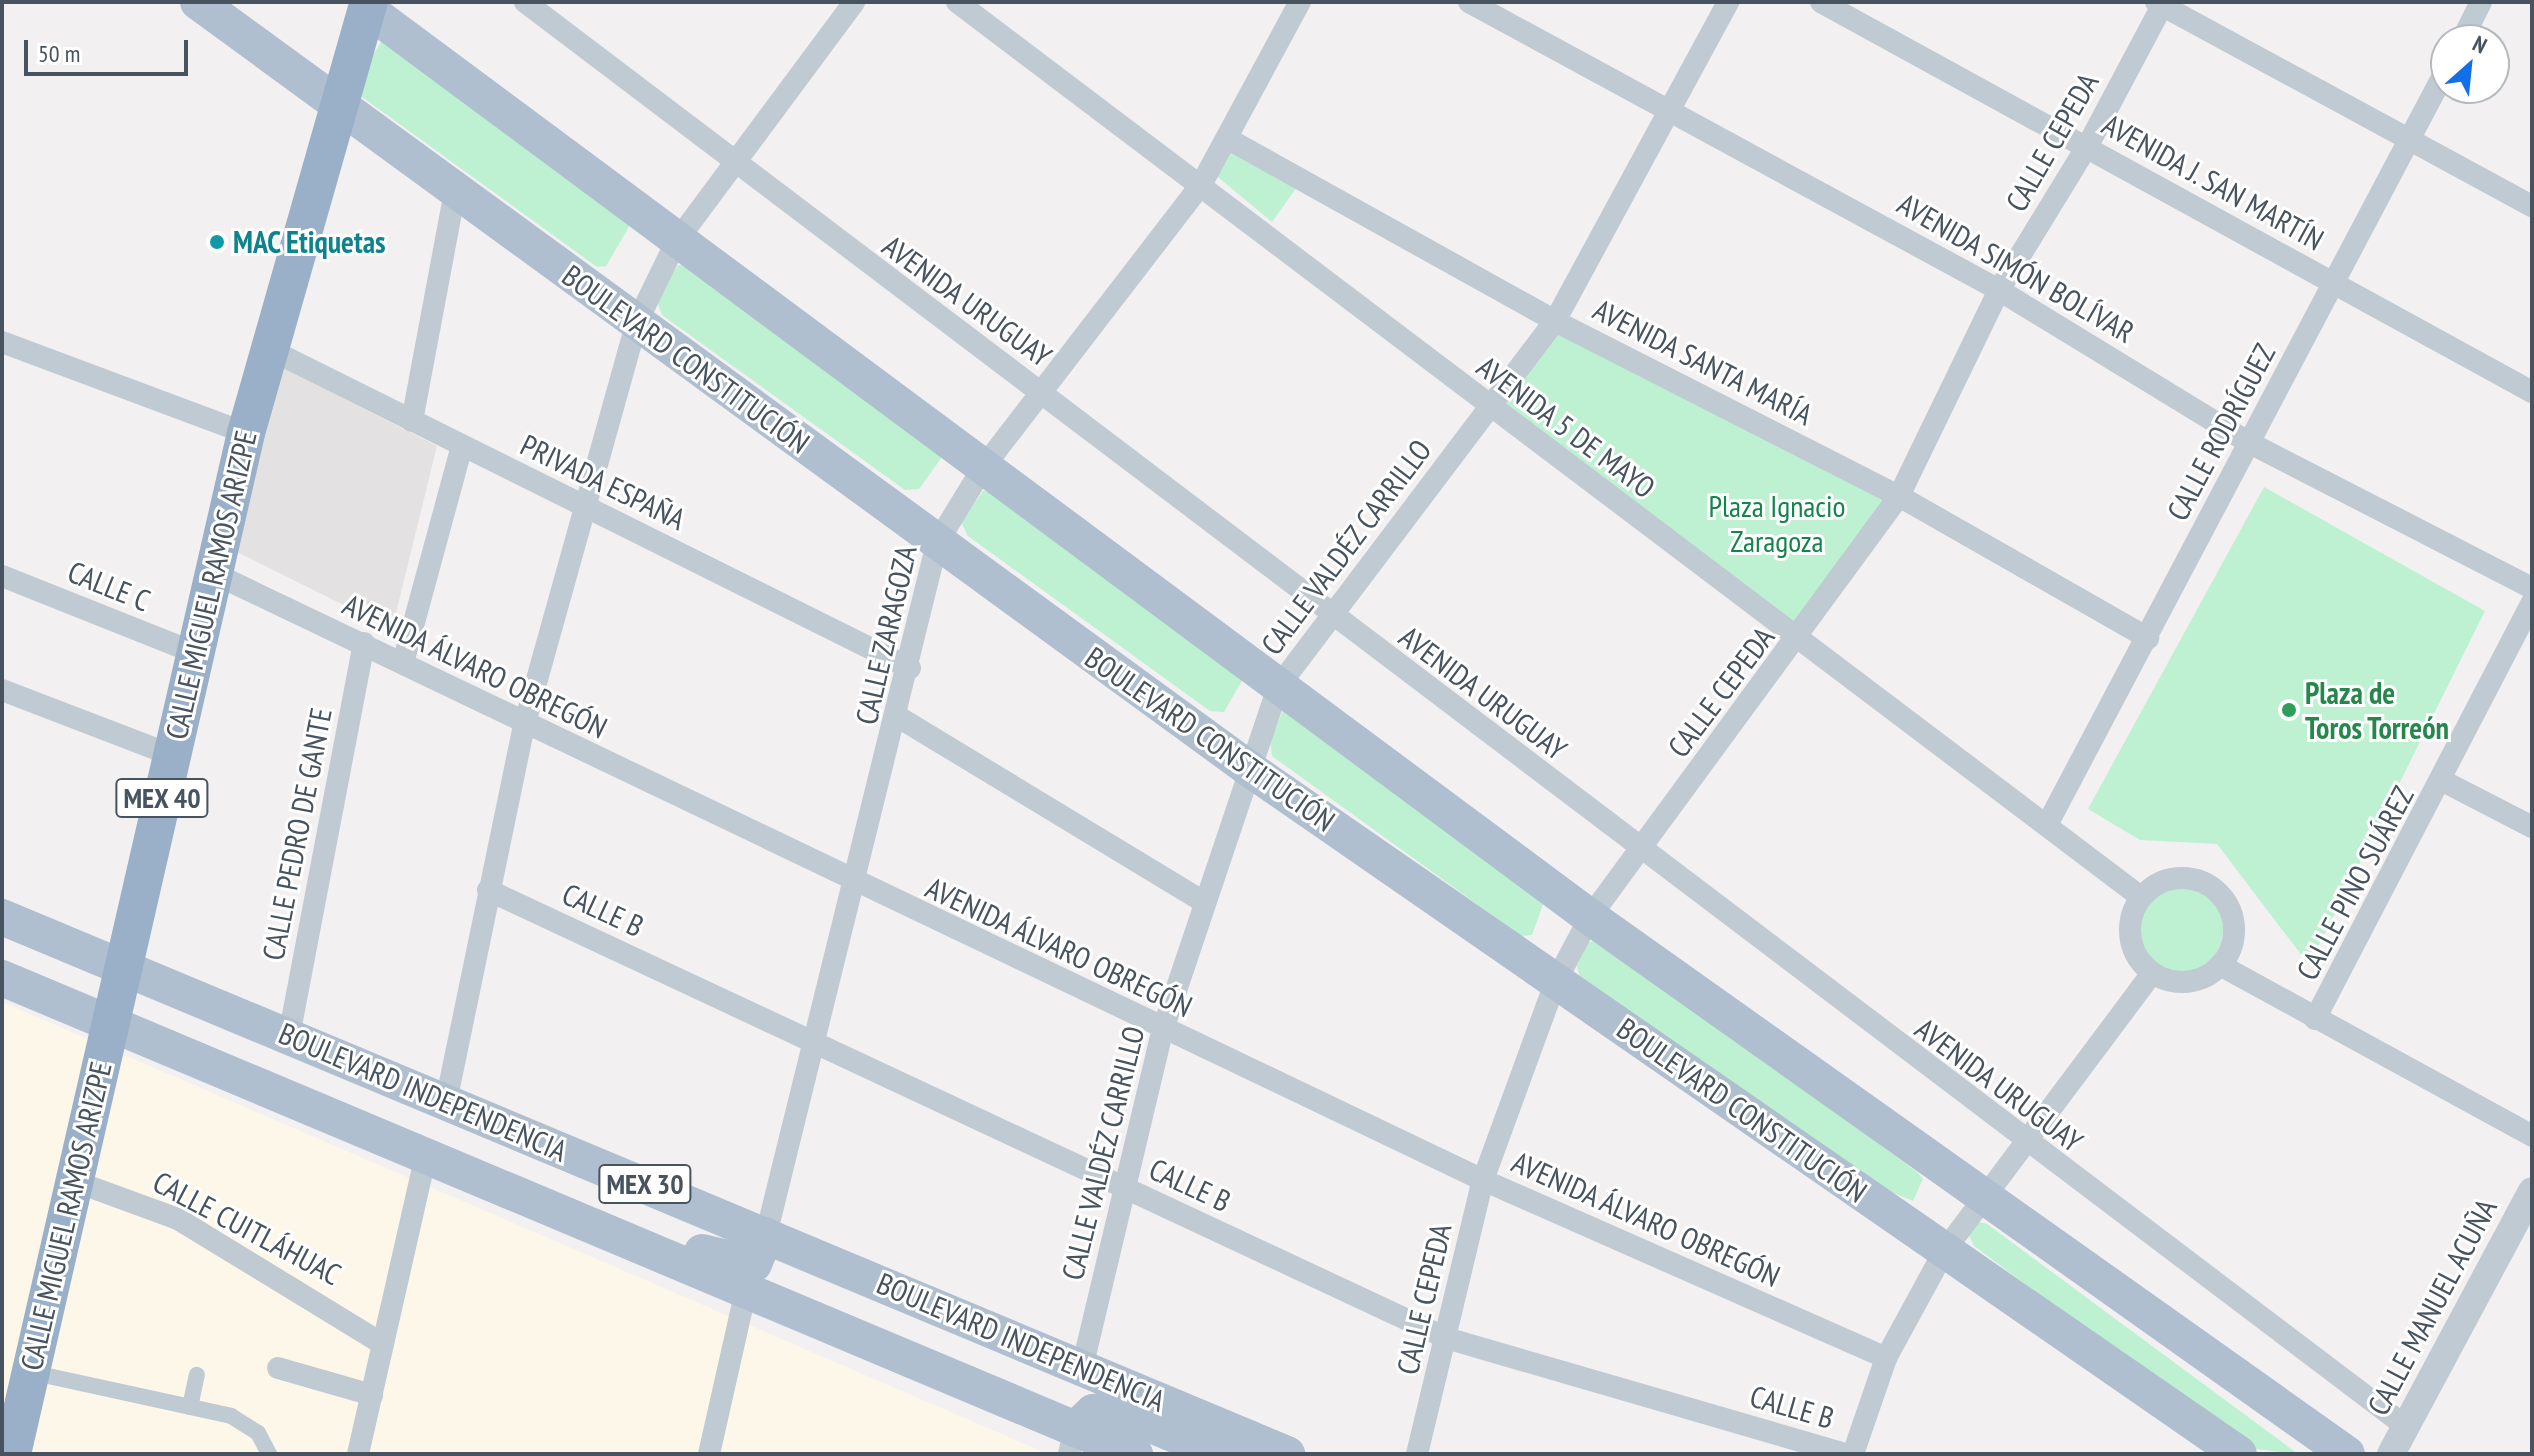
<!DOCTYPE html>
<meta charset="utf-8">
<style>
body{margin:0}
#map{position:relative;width:2534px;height:1456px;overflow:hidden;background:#f2f0f0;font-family:"PT Sans Narrow",sans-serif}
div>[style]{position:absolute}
.commercial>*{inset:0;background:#fdf7e9}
.education>*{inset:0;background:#e3e1e2}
.green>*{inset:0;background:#bdf1d1}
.round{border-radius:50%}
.pedestrian>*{height:16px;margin:-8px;padding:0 8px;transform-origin:8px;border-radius:8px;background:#c0cad2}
.minor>*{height:22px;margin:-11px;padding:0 11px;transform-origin:11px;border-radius:11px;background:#c0cad2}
.minor>.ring{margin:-11px;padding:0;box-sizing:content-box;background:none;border:22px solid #c0cad2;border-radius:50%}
.tertiary>*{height:28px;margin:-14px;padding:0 14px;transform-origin:14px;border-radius:14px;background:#c0cad2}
.primary>*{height:36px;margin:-18px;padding:0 18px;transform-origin:18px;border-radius:18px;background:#afbfd0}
.trunk>*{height:38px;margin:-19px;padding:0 19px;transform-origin:19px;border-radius:19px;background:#9ab0c8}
.dots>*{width:22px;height:22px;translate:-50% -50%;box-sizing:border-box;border:4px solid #fff;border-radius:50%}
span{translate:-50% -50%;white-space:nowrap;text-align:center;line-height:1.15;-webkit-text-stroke:6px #fff;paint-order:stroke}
.shield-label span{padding:2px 6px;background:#fff;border:2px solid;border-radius:6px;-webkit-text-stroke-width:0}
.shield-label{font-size:28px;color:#47535e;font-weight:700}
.street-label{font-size:30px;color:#47535e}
.culture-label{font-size:30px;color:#0d838f;font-weight:700}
.left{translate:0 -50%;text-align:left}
.park-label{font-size:30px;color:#14844c}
.leisure-label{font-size:30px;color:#27864d;font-weight:700}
.frame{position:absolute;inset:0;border:4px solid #47535e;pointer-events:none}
.north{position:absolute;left:2430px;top:24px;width:80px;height:80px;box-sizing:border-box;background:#fff;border:2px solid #b5babf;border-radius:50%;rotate:27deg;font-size:22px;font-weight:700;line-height:32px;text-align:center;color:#47535e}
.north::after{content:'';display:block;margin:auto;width:28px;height:36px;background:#126fea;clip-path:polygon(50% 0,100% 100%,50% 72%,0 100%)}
.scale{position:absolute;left:24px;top:40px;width:164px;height:36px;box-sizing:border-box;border:4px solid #47535e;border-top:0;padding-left:10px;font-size:24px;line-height:28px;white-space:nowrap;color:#47535e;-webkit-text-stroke:6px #fff;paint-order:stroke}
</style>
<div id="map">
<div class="commercial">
<i style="clip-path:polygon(2px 1002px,1048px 1454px,2px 1454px)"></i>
</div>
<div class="education">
<i style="clip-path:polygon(278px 365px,437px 446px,392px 629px,231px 549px)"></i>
</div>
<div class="green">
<i style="clip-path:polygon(392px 41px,633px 220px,606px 266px,597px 267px,358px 94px,355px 85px,381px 42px)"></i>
<i style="clip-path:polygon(1230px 152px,1296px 188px,1272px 222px,1213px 173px)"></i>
<i style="clip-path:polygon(678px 265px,694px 265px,942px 457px,919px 489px,905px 490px,662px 315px,656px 299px)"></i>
<i style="clip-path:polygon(1556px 322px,1898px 497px,1799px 638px,1493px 408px)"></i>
<i style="clip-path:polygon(2264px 487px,2485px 611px,2309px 965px,2217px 844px,2140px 840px,2088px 809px)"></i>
<i style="clip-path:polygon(998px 490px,1243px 679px,1224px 712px,1210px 711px,968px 536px,961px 522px,983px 491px)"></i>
<i style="clip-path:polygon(1284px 708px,1545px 899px,1532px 935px,1521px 936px,1272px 756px,1270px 741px)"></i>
<i class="round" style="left:2137px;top:886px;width:86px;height:86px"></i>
<i style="clip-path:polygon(1602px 938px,1917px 1172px,1923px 1179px,1913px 1201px,1854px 1176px,1580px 978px,1577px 966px,1588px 943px)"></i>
<i style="clip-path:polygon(1979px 1222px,1987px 1224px,2298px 1454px,2247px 1448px,1974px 1246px,1969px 1235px)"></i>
</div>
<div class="pedestrian">
<i style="left:30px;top:1372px;width:206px;rotate:12.3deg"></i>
<i style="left:231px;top:1416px;width:32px;rotate:32deg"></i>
<i style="left:258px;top:1433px;width:24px;rotate:62deg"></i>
<i style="left:190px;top:1407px;width:33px;rotate:-78deg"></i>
</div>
<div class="minor">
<i style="left:525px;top:2px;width:2362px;rotate:37.14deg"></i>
<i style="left:957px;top:2px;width:1484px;rotate:37.09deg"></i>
<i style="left:1469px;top:2px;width:603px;rotate:28.52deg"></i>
<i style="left:1999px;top:290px;width:289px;rotate:31.4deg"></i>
<i style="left:2246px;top:441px;width:322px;rotate:27.2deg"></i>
<i style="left:1821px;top:2px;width:811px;rotate:28.75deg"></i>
<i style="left:2156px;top:2px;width:428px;rotate:28.5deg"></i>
<i style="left:2462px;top:40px;width:42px;rotate:-63.4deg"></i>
<i style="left:1230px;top:140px;width:372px;rotate:29.1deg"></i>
<i style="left:1555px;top:321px;width:386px;rotate:27deg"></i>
<i style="left:1899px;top:496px;width:287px;rotate:29.7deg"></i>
<i style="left:2px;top:342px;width:260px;rotate:20.5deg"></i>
<i style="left:269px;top:349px;width:716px;rotate:26.46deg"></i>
<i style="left:412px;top:421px;width:234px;rotate:-79.4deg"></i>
<i style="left:213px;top:573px;width:1408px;rotate:25.55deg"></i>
<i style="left:1483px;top:1180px;width:441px;rotate:23.8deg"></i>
<i style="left:2px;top:576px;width:206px;rotate:21.7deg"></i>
<i style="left:403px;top:663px;width:225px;rotate:-74.8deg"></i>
<i style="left:2px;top:690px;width:181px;rotate:21deg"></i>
<i style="left:900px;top:718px;width:355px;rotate:31.2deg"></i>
<i style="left:2443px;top:781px;width:100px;rotate:27.3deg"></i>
<i style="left:2049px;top:821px;width:849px;rotate:-62.14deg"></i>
<i class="ring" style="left:2130px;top:878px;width:82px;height:82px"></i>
<i style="left:488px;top:890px;width:1058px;rotate:25.06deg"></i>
<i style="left:1446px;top:1338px;width:416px;rotate:16.2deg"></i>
<i style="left:2220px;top:965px;width:356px;rotate:28.7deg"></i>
<i style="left:2315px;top:1019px;width:469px;rotate:-62.5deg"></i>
<i style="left:289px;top:1036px;width:400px;rotate:-79.2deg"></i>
<i style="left:446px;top:1102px;width:384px;rotate:-78.3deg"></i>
<i style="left:524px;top:726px;width:420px;rotate:-74.4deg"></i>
<i style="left:637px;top:322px;width:89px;rotate:-64deg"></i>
<i style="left:676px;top:242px;width:299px;rotate:-53.4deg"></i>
<i style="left:74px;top:1181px;width:111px;rotate:20.1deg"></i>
<i style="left:178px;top:1219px;width:240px;rotate:31.4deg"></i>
<i style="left:766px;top:1235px;width:713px;rotate:-76.12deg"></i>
<i style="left:937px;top:543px;width:87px;rotate:-58.7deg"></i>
<i style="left:982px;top:469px;width:361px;rotate:-52.4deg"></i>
<i style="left:1202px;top:183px;width:206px;rotate:-61.6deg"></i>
<i style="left:278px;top:1368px;width:98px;rotate:16deg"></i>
<i style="left:1082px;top:1368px;width:349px;rotate:-76.6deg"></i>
<i style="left:1163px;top:1029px;width:361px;rotate:-71.4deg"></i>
<i style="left:1278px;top:687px;width:459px;rotate:-52.9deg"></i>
<i style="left:1555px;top:321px;width:363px;rotate:-61.5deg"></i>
<i style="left:358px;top:1454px;width:308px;rotate:-77.2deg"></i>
<i style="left:709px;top:1454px;width:168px;rotate:-77.3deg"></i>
<i style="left:1069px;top:1454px;width:26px;rotate:-77deg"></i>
<i style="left:1417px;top:1454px;width:282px;rotate:-76.5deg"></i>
<i style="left:1483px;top:1180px;width:212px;rotate:-69.9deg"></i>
<i style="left:1556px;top:981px;width:72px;rotate:-62deg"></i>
<i style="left:1590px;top:917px;width:522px;rotate:-53.72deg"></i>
<i style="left:1899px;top:496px;width:229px;rotate:-64.1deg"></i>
<i style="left:1999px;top:290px;width:170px;rotate:-58.5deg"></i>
<i style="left:2088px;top:145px;width:162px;rotate:-62deg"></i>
<i style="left:1853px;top:1454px;width:102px;rotate:-71deg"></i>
<i style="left:1886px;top:1358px;width:123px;rotate:-61.4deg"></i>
<i style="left:1945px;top:1250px;width:346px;rotate:-53.2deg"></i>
</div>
<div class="tertiary">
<i style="left:2391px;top:1454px;width:298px;rotate:-61.8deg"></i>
</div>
<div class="primary">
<i style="left:198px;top:2px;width:1300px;rotate:36.11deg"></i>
<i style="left:1248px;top:768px;width:1205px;rotate:34.69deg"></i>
<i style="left:367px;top:9px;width:1523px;rotate:36.59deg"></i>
<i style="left:1590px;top:917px;width:928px;rotate:35.35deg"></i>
<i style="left:2px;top:917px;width:1393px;rotate:22.68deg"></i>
<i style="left:2px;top:978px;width:1229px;rotate:22.79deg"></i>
<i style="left:702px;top:1252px;width:53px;rotate:13deg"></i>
<i style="left:754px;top:1264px;width:31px;rotate:-68deg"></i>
<i style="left:1075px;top:1429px;width:25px;rotate:-43deg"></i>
<i style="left:1093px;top:1412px;width:22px;rotate:-5deg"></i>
<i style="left:1115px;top:1410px;width:109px;rotate:22.6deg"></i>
<i style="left:1216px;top:1452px;width:35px;rotate:-24deg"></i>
</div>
<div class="trunk">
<i style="left:12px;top:1454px;width:1047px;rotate:-77.09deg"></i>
<i style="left:246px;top:433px;width:448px;rotate:-74.1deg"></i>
</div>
<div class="dots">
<i style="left:217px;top:242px;background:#0f9aa8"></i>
<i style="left:2289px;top:710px;background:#2e9e5b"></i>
</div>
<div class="shield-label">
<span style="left:162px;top:798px">MEX 40</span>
<span style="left:645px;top:1184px">MEX 30</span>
</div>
<div class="street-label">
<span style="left:2052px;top:142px;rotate:-60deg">CALLE CEPEDA</span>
<span style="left:2213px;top:182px;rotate:29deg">AVENIDA J. SAN MARTÍN</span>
<span style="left:2016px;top:268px;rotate:30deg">AVENIDA SIMÓN BOLÍVAR</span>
<span style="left:967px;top:301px;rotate:36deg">AVENIDA URUGUAY</span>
<span style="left:686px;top:359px;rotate:36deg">BOULEVARD CONSTITUCIÓN</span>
<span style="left:1703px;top:362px;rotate:27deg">AVENIDA SANTA MARÍA</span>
<span style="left:1566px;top:427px;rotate:37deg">AVENIDA 5 DE MAYO</span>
<span style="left:2221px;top:432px;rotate:-62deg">CALLE RODRÍGUEZ</span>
<span style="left:603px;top:482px;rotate:26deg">PRIVADA ESPAÑA</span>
<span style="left:1346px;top:547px;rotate:-53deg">CALLE VALDÉZ CARRILLO</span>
<span style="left:211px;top:585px;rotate:-77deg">CALLE MIGUEL RAMOS ARIZPE</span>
<span style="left:109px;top:586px;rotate:22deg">CALLE C</span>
<span style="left:886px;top:635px;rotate:-77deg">CALLE ZARAGOZA</span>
<span style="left:475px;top:666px;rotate:26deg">AVENIDA ÁLVARO OBREGÓN</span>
<span style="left:1721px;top:692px;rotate:-53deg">CALLE CEPEDA</span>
<span style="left:1483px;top:693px;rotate:37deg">AVENIDA URUGUAY</span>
<span style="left:1210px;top:739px;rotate:35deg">BOULEVARD CONSTITUCIÓN</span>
<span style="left:297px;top:834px;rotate:-79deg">CALLE PEDRO DE GANTE</span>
<span style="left:2355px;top:883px;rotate:-62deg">CALLE PINO SUÁREZ</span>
<span style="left:603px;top:910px;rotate:25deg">CALLE B</span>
<span style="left:1059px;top:947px;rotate:25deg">AVENIDA ÁLVARO OBREGÓN</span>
<span style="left:1999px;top:1085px;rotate:37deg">AVENIDA URUGUAY</span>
<span style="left:423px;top:1092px;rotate:23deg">BOULEVARD INDEPENDENCIA</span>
<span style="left:1742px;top:1110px;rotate:35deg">BOULEVARD CONSTITUCIÓN</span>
<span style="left:1103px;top:1153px;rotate:-76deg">CALLE VALDÉZ CARRILLO</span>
<span style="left:1190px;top:1185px;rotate:25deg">CALLE B</span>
<span style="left:66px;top:1216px;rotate:-77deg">CALLE MIGUEL RAMOS ARIZPE</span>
<span style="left:1646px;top:1219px;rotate:24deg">AVENIDA ÁLVARO OBREGÓN</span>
<span style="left:247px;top:1228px;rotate:28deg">CALLE CUITLÁHUAC</span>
<span style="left:1424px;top:1299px;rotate:-77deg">CALLE CEPEDA</span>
<span style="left:2432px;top:1307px;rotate:-62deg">CALLE MANUEL ACUÑA</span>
<span style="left:1021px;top:1342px;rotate:23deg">BOULEVARD INDEPENDENCIA</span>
<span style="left:1792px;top:1407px;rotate:16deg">CALLE B</span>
</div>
<div class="culture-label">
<span class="left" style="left:233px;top:242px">MAC Etiquetas</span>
</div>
<div class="park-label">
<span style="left:1777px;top:523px">Plaza Ignacio<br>Zaragoza</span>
</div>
<div class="leisure-label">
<span class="left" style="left:2305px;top:710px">Plaza de<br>Toros Torreón</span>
</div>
<div class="frame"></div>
<div class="north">N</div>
<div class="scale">50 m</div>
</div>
